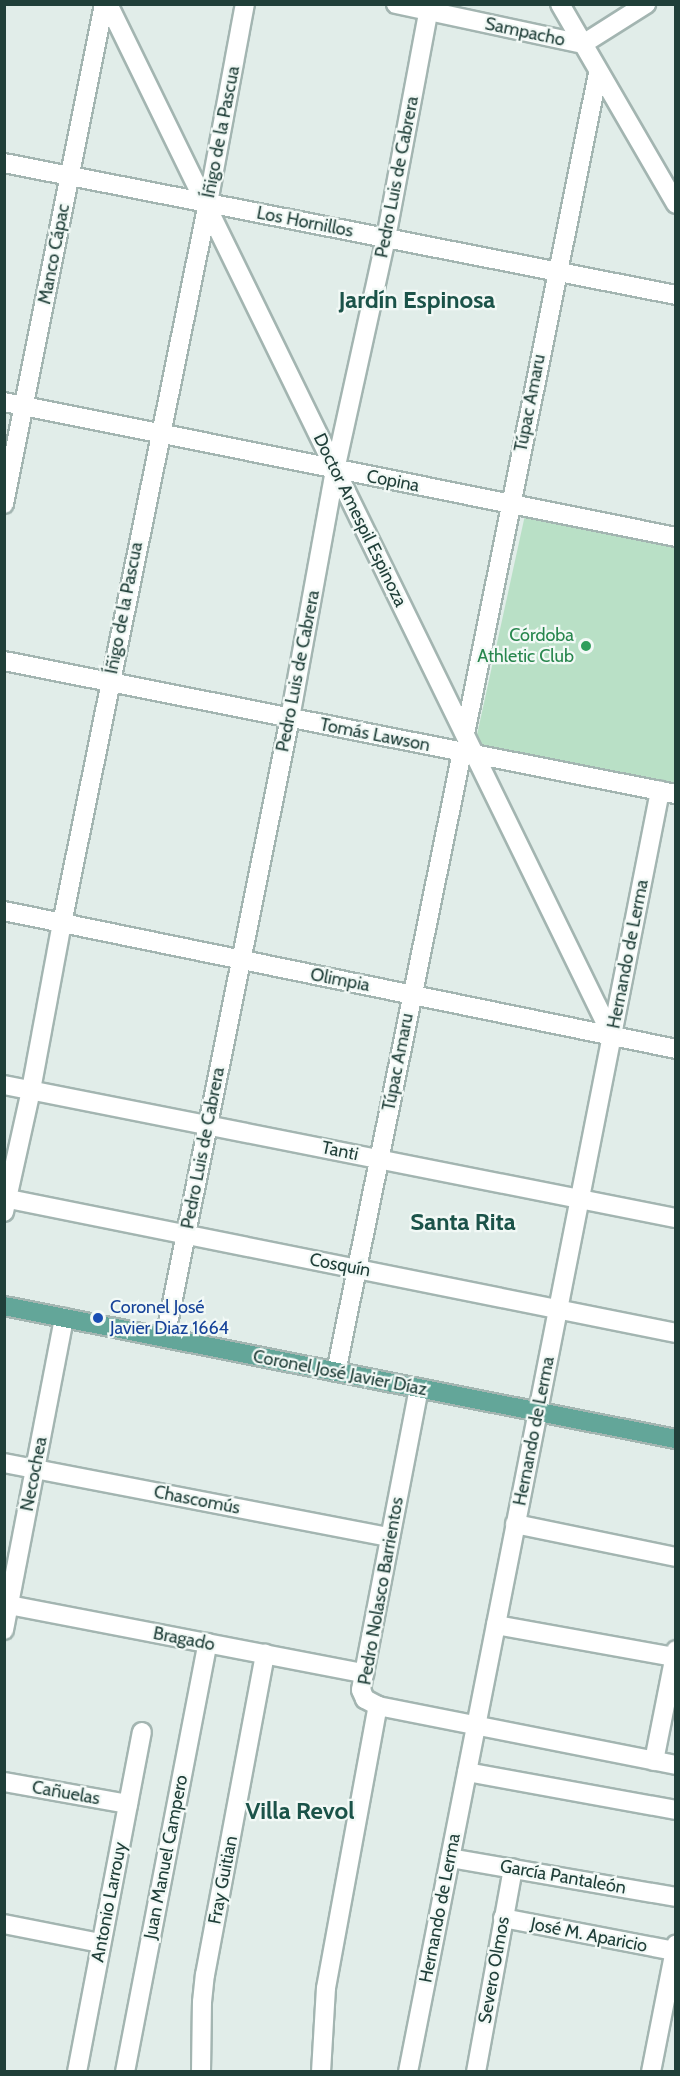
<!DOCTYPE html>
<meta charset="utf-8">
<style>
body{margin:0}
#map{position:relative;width:680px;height:2076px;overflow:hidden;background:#e1ede9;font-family:Cabin,sans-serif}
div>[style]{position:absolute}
.green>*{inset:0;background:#b9e0c6}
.roads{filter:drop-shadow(2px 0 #a3b5b1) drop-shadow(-2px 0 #a3b5b1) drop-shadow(0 2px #a3b5b1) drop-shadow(0 -2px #a3b5b1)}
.minor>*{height:18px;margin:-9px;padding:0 9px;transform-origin:9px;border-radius:9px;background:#fff}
.major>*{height:18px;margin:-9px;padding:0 9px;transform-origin:9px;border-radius:9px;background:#63a699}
.dots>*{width:16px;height:16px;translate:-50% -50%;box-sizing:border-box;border:3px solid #f2f9f6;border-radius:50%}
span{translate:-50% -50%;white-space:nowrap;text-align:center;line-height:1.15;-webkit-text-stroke:4.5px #f2f9f6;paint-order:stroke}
.street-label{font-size:18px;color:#203f39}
.leisure-label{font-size:18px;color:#27864d}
.right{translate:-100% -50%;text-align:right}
.transit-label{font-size:18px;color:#164399}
.left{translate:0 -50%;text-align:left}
.district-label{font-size:24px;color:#1b5349;font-weight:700}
.frame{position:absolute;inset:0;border:6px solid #203f39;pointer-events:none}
</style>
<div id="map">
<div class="green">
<i style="clip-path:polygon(525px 515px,675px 548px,675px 783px,475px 744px)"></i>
</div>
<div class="roads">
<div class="minor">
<i style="left:108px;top:4px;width:1148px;rotate:63.97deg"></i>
<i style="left:396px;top:4px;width:191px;rotate:12.1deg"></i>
<i style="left:583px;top:44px;width:75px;rotate:-32.4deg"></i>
<i style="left:560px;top:4px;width:231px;rotate:59.9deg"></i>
<i style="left:4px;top:163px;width:685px;rotate:11.11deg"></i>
<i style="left:4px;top:402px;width:685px;rotate:11.36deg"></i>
<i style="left:4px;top:504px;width:510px;rotate:-78.69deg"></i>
<i style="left:4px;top:661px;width:685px;rotate:11.2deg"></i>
<i style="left:465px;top:734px;width:674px;rotate:-78.62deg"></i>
<i style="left:4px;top:911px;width:686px;rotate:11.6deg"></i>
<i style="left:4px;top:1085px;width:685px;rotate:11.2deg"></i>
<i style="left:4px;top:1198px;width:685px;rotate:11.36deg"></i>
<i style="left:4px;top:1212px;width:125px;rotate:-77.5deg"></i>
<i style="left:31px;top:1090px;width:170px;rotate:-79.5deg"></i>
<i style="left:62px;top:923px;width:735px;rotate:-78.54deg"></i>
<i style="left:208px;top:203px;width:202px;rotate:-79.5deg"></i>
<i style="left:165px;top:1338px;width:632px;rotate:-78.6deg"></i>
<i style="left:290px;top:718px;width:252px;rotate:-79.7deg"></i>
<i style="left:335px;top:470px;width:238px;rotate:-77.6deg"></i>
<i style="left:386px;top:238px;width:238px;rotate:-79.4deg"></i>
<i style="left:336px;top:1372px;width:633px;rotate:-78.51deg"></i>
<i style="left:419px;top:1388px;width:290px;rotate:100.9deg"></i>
<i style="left:364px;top:1673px;width:17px;rotate:100deg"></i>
<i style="left:361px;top:1690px;width:10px;rotate:66deg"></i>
<i style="left:365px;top:1699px;width:15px;rotate:28deg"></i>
<i style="left:378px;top:1706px;width:304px;rotate:11.2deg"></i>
<i style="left:4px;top:1463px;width:393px;rotate:10.9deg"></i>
<i style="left:515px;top:1524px;width:164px;rotate:11.6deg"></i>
<i style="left:4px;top:1604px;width:367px;rotate:10.9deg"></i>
<i style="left:496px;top:1625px;width:181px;rotate:10.2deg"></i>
<i style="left:4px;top:1630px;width:318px;rotate:-79.1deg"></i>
<i style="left:654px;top:1761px;width:113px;rotate:-78.8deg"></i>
<i style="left:467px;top:1772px;width:212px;rotate:10.3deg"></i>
<i style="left:4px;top:1782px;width:126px;rotate:10.1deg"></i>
<i style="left:450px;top:1858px;width:229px;rotate:9.8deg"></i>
<i style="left:503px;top:1918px;width:174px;rotate:10.9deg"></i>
<i style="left:4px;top:1924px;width:98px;rotate:11.2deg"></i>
<i style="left:77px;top:2072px;width:346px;rotate:-79.2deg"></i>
<i style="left:125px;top:2072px;width:437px;rotate:-79.1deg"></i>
<i style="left:201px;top:2072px;width:70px;rotate:-89.2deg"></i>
<i style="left:202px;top:2002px;width:27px;rotate:-84deg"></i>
<i style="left:205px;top:1975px;width:327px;rotate:-79.4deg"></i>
<i style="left:321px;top:2072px;width:84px;rotate:-86.6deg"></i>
<i style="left:326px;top:1988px;width:287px;rotate:-79.6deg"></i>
<i style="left:408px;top:2072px;width:1306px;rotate:-78.87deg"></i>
<i style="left:476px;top:2072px;width:207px;rotate:-79.7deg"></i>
<i style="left:651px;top:2072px;width:130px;rotate:-78.9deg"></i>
</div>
<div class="major">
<i style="left:4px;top:1306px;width:685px;rotate:11.2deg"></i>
</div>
</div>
<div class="dots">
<i style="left:586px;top:646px;background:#2e9e5b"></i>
<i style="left:98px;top:1318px;background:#1a4fb4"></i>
</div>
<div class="street-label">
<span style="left:525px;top:32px;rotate:12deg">Sampacho</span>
<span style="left:221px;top:132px;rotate:-79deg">Íñigo de la Pascua</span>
<span style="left:397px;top:177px;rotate:-79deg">Pedro Luis de Cabrera</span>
<span style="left:305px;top:222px;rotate:11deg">Los Hornillos</span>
<span style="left:54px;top:254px;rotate:-79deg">Manco Cápac</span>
<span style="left:530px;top:403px;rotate:-79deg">Túpac Amaru</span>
<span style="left:393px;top:481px;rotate:11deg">Copina</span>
<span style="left:360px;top:520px;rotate:64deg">Doctor Amespil Espinoza</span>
<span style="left:124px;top:608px;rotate:-79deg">Íñigo de la Pascua</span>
<span style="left:298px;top:671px;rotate:-79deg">Pedro Luis de Cabrera</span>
<span style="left:375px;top:735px;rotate:11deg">Tomás Lawson</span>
<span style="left:628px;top:954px;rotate:-79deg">Hernando de Lerma</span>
<span style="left:340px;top:980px;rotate:11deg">Olimpia</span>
<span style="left:398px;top:1062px;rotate:-79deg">Túpac Amaru</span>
<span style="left:203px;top:1148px;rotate:-79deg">Pedro Luis de Cabrera</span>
<span style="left:340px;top:1151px;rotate:12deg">Tanti</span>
<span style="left:340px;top:1265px;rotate:11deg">Cosquín</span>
<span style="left:340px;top:1373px;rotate:11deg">Coronel José Javier Díaz</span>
<span style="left:534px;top:1431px;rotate:-79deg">Hernando de Lerma</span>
<span style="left:34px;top:1474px;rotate:-79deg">Necochea</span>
<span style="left:197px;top:1500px;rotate:11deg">Chascomús</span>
<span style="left:381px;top:1591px;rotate:-80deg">Pedro Nolasco Barrientos</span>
<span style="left:184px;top:1639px;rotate:11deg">Bragado</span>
<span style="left:66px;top:1793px;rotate:10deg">Cañuelas</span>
<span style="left:166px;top:1857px;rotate:-79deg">Juan Manuel Campero</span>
<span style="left:563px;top:1877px;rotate:10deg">García Pantaleón</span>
<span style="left:223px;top:1880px;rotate:-79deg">Fray Guitian</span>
<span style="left:109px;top:1902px;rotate:-79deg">Antonio Larrouy</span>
<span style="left:440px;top:1908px;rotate:-79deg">Hernando de Lerma</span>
<span style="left:589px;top:1935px;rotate:11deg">José M. Aparicio</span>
<span style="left:494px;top:1970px;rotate:-80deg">Severo Olmos</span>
</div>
<div class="leisure-label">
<span class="right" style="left:574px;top:646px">Córdoba<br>Athletic Club</span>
</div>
<div class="transit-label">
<span class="left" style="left:110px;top:1318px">Coronel José<br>Javier Diaz 1664</span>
</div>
<div class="district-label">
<span style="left:417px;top:300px">Jardín Espinosa</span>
<span style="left:463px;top:1222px">Santa Rita</span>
<span style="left:300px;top:1811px">Villa Revol</span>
</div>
<div class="frame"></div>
</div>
